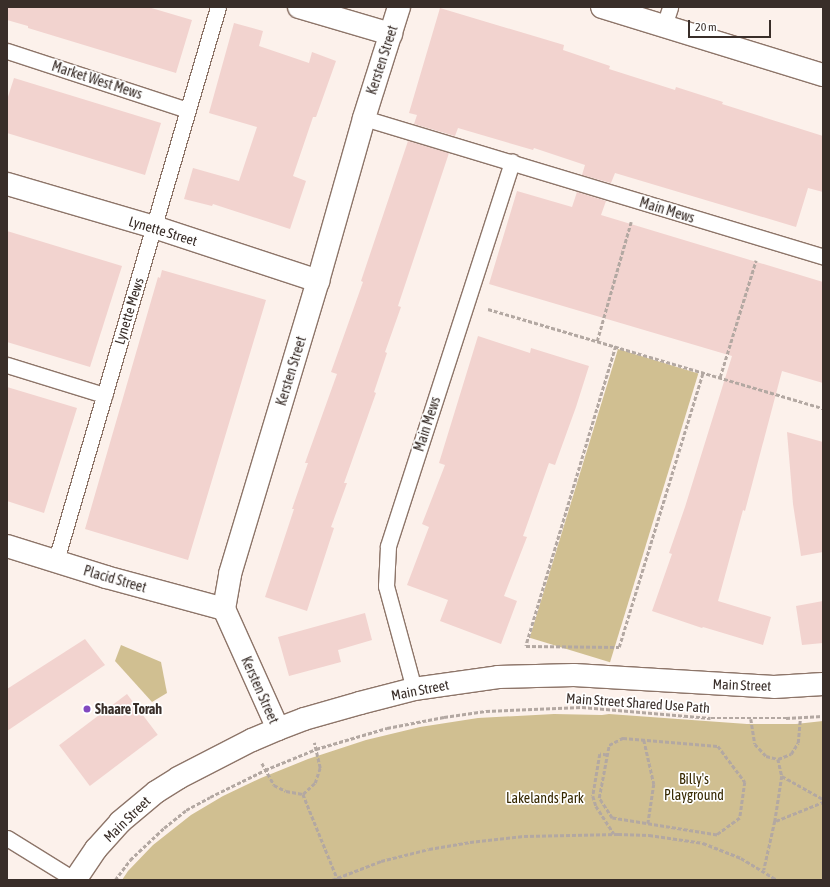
<!DOCTYPE html>
<style>
body{margin:0}
#map{position:relative;width:830px;height:887px;overflow:hidden;background:#fcf1eb;font-family:"Asap Condensed",sans-serif}
div>[style]{position:absolute}
.green>*{inset:0;background:#d0bf91;transform-origin:0 0}
.building>*{inset:0;background:#f2d3cf;transform-origin:0 0}
.path>*{height:2.5px;margin-top:-1.25px;transform-origin:0;background:repeating-linear-gradient(90deg,#b3a8a2 0 4px,transparent 0 6px)}
.roads{filter:drop-shadow(1px 0 #8d7569) drop-shadow(-1px 0 #8d7569) drop-shadow(0 1px #8d7569) drop-shadow(0 -1px #8d7569)}
.lane>*{height:15px;margin:-7.5px;padding:0 7.5px;transform-origin:7.5px;border-radius:7.5px;background:#fff}
.street>*{height:22px;margin:-11px;padding:0 11px;transform-origin:11px;border-radius:11px;background:#fff}
.secondary>*{height:22px;margin:-11px;padding:0 11px;transform-origin:11px;border-radius:11px;background:#fff}
.dots>*{width:11px;height:11px;translate:-50% -50%;box-sizing:border-box;border:2px solid #fff;border-radius:50%}
span{translate:-50% -50%;white-space:nowrap;text-align:center;line-height:1.15;-webkit-text-stroke:3.5px #fff;paint-order:stroke}
.street-label{font-size:14px;color:#392e29}
.poi-label{font-size:14px;color:#392e29;font-weight:700}
.left{translate:0 -50%;text-align:left}
.park-label{font-size:14px;color:#362800}
.frame{position:absolute;inset:0;border:8px solid #392e29;pointer-events:none}
.scale{position:absolute;left:688px;top:20px;width:83px;height:18px;box-sizing:border-box;border:2px solid #392e29;border-top:0;padding-left:5px;font-size:12px;line-height:14px;white-space:nowrap;color:#392e29;-webkit-text-stroke:3px #fff;paint-order:stroke}
</style>
<div id="map">
<div class="green">
<i style="left:618px;top:349px;width:84px;height:302px;rotate:17deg"></i>
<i style="clip-path:polygon(121px 645px,161px 662px,167px 693px,152px 702px,115px 661px)"></i>
<i style="clip-path:polygon(554px 714px,602px 715px,609px 714px,747px 724px,796px 724px,823px 721px,823px 880px,122px 880px,128px 871px,153px 845px,191px 815px,223px 796px,261px 778px,308px 759px,366px 740px,420px 727px,478px 718px)"></i>
</div>
<div class="building">
<i style="clip-path:polygon(7px 7px,148px 7px,192px 20px,176px 73px,28px 28px,28px 26px,7px 20px)"></i>
<i style="clip-path:polygon(440px 8px,564px 45px,563px 50px,610px 66px,609px 69px,675px 90px,676px 87px,723px 102px,722px 104px,823px 136px,823px 192px,808px 188px,796px 227px,615px 173px,611px 183px,582px 175px,585px 165px,534px 148px,533px 150px,458px 128px,455px 136px,414px 124px,417px 115px,409px 113px)"></i>
<i style="clip-path:polygon(234px 23px,263px 31px,259px 46px,309px 63px,312px 52px,336px 61px,316px 117px,313px 117px,293px 176px,306px 181px,290px 229px,213px 204px,212px 206px,184px 199px,193px 168px,239px 181px,257px 127px,209px 113px)"></i>
<i style="clip-path:polygon(14px 78px,161px 123px,145px 175px,7px 133px,7px 100px)"></i>
<i style="clip-path:polygon(408px 141px,449px 153px,398px 306px,401px 307px,385px 352px,387px 353px,374px 392px,376px 393px,344px 483px,347px 483px,331px 527px,334px 528px,307px 611px,265px 597px,294px 509px,292px 509px,308px 463px,305px 463px,337px 374px,331px 372px,363px 282px,361px 281px)"></i>
<i style="clip-path:polygon(517px 191px,572px 207px,577px 192px,606px 201px,601px 215px,823px 282px,823px 383px,782px 371px,745px 511px,743px 510px,718px 601px,771px 617px,763px 645px,703px 627px,702px 628px,652px 611px,672px 554px,669px 553px,685px 507px,732px 356px,489px 284px)"></i>
<i style="clip-path:polygon(7px 231px,122px 266px,90px 367px,7px 342px)"></i>
<i style="clip-path:polygon(162px 270px,266px 300px,188px 560px,85px 529px,158px 277px,160px 278px)"></i>
<i style="clip-path:polygon(478px 336px,530px 353px,531px 348px,589px 366px,576px 407px,555px 465px,549px 463px,523px 536px,527px 537px,504px 596px,517px 601px,501px 644px,440px 621px,448px 600px,407px 585px,429px 527px,422px 524px,445px 465px,439px 463px)"></i>
<i style="clip-path:polygon(7px 387px,77px 408px,44px 513px,7px 501px)"></i>
<i style="clip-path:polygon(787px 432px,823px 442px,823px 552px,801px 556px,793px 504px)"></i>
<i style="clip-path:polygon(823px 601px,823px 643px,802px 645px,796px 606px)"></i>
<i style="clip-path:polygon(365px 613px,372px 640px,338px 650px,341px 662px,289px 676px,278px 637px)"></i>
<i style="clip-path:polygon(85px 639px,105px 665px,7px 731px,7px 689px)"></i>
<i style="left:127px;top:694px;width:51px;height:85px;rotate:53deg"></i>
</div>
<div class="path">
<i style="left:488px;top:309px;width:349px;rotate:16.5deg"></i>
<i style="left:597px;top:341px;width:124px;rotate:-74.1deg"></i>
<i style="left:616px;top:346px;width:313px;rotate:106.7deg"></i>
<i style="left:526px;top:646px;width:93px;rotate:0.6deg"></i>
<i style="left:619px;top:647px;width:288px;rotate:-73deg"></i>
<i style="left:720px;top:377px;width:122px;rotate:-72.9deg"></i>
<i style="left:751px;top:719px;width:25px;rotate:81deg"></i>
<i style="left:755px;top:744px;width:16px;rotate:47deg"></i>
<i style="left:766px;top:756px;width:12px;rotate:14deg"></i>
<i style="left:778px;top:759px;width:17px;rotate:77deg"></i>
<i style="left:782px;top:776px;width:46px;rotate:98.8deg"></i>
<i style="left:775px;top:821px;width:50px;rotate:102.7deg"></i>
<i style="left:623px;top:738px;width:95px;rotate:4.8deg"></i>
<i style="left:718px;top:746px;width:45px;rotate:53.1deg"></i>
<i style="left:745px;top:782px;width:36px;rotate:98deg"></i>
<i style="left:740px;top:818px;width:29px;rotate:144deg"></i>
<i style="left:717px;top:835px;width:106px;rotate:-170.8deg"></i>
<i style="left:612px;top:818px;width:24px;rotate:-123deg"></i>
<i style="left:599px;top:798px;width:54px;rotate:-79.3deg"></i>
<i style="left:609px;top:745px;width:16px;rotate:-27deg"></i>
<i style="left:644px;top:740px;width:45px;rotate:77.2deg"></i>
<i style="left:654px;top:784px;width:40px;rotate:98.5deg"></i>
<i style="left:607px;top:755px;width:7px;rotate:-172deg"></i>
<i style="left:600px;top:754px;width:43px;rotate:99.5deg"></i>
<i style="left:593px;top:796px;width:10px;rotate:73deg"></i>
<i style="left:596px;top:806px;width:33px;rotate:57deg"></i>
<i style="left:778px;top:759px;width:14px;rotate:-21deg"></i>
<i style="left:791px;top:754px;width:13px;rotate:-58deg"></i>
<i style="left:798px;top:743px;width:25px;rotate:-85deg"></i>
<i style="left:262px;top:763px;width:25px;rotate:61deg"></i>
<i style="left:274px;top:785px;width:13px;rotate:27deg"></i>
<i style="left:286px;top:791px;width:17px;rotate:10deg"></i>
<i style="left:303px;top:794px;width:93px;rotate:67.9deg"></i>
<i style="left:782px;top:776px;width:47px;rotate:29.3deg"></i>
<i style="left:303px;top:794px;width:16px;rotate:-43deg"></i>
<i style="left:315px;top:783px;width:16px;rotate:-72deg"></i>
<i style="left:320px;top:768px;width:26px;rotate:-103deg"></i>
<i style="left:776px;top:821px;width:51px;rotate:-22deg"></i>
<i style="left:115px;top:880px;width:25px;rotate:-53deg"></i>
<i style="left:130px;top:860px;width:47px;rotate:-43.3deg"></i>
<i style="left:164px;top:828px;width:28px;rotate:-39deg"></i>
<i style="left:186px;top:810px;width:27px;rotate:-28deg"></i>
<i style="left:210px;top:797px;width:61px;rotate:-26.1deg"></i>
<i style="left:265px;top:770px;width:55px;rotate:-22.4deg"></i>
<i style="left:316px;top:749px;width:74px;rotate:-16.5deg"></i>
<i style="left:387px;top:728px;width:58px;rotate:-10.9deg"></i>
<i style="left:444px;top:717px;width:42px;rotate:-8.1deg"></i>
<i style="left:486px;top:711px;width:96px;rotate:-2.4deg"></i>
<i style="left:582px;top:707px;width:129px;rotate:4.9deg"></i>
<i style="left:711px;top:718px;width:75px"></i>
<i style="left:786px;top:718px;width:37px;rotate:-3deg"></i>
<i style="left:332px;top:880px;width:53px;rotate:-21.2deg"></i>
<i style="left:381px;top:861px;width:49px;rotate:-14deg"></i>
<i style="left:429px;top:849px;width:42px;rotate:-9.7deg"></i>
<i style="left:470px;top:842px;width:54px;rotate:-6.3deg"></i>
<i style="left:524px;top:836px;width:94px;rotate:-1.2deg"></i>
<i style="left:618px;top:834px;width:31px;rotate:2deg"></i>
<i style="left:649px;top:835px;width:55px;rotate:8.4deg"></i>
<i style="left:703px;top:843px;width:41px;rotate:21.5deg"></i>
<i style="left:741px;top:858px;width:42px;rotate:31.4deg"></i>
</div>
<div class="roads">
<div class="lane">
<i style="left:664px;top:26px;width:20px;rotate:-72deg"></i>
<i style="left:7px;top:51px;width:190px;rotate:18.1deg"></i>
<i style="left:364px;top:118px;width:480px;rotate:16.8deg"></i>
<i style="left:7px;top:365px;width:102px;rotate:17.2deg"></i>
<i style="left:56px;top:560px;width:576px;rotate:-73.67deg"></i>
<i style="left:414px;top:689px;width:107px;rotate:-105.2deg"></i>
<i style="left:386px;top:586px;width:40px;rotate:-87.1deg"></i>
<i style="left:388px;top:546px;width:404px;rotate:-72.1deg"></i>
<i style="left:7px;top:838px;width:80px;rotate:31.7deg"></i>
</div>
<div class="street">
<i style="left:299px;top:7px;width:96px;rotate:16.4deg"></i>
<i style="left:602px;top:7px;width:231px;rotate:17.1deg"></i>
<i style="left:7px;top:184px;width:153px;rotate:16.3deg"></i>
<i style="left:154px;top:227px;width:173px;rotate:18.2deg"></i>
<i style="left:7px;top:546px;width:104px;rotate:17.4deg"></i>
<i style="left:106px;top:577px;width:122px;rotate:15.2deg"></i>
<i style="left:278px;top:729px;width:132px;rotate:-114.2deg"></i>
<i style="left:224px;top:609px;width:36px;rotate:-80deg"></i>
<i style="left:230px;top:574px;width:306px;rotate:-73.3deg"></i>
<i style="left:318px;top:281px;width:169px;rotate:-74.2deg"></i>
<i style="left:364px;top:118px;width:116px;rotate:-72.5deg"></i>
</div>
<div class="secondary">
<i style="left:75px;top:880px;width:37px;rotate:-56deg"></i>
<i style="left:96px;top:849px;width:36px;rotate:-48deg"></i>
<i style="left:120px;top:822px;width:47px;rotate:-39.8deg"></i>
<i style="left:156px;top:792px;width:26px;rotate:-32deg"></i>
<i style="left:178px;top:778px;width:83px;rotate:-27.2deg"></i>
<i style="left:252px;top:740px;width:28px;rotate:-23deg"></i>
<i style="left:278px;top:729px;width:28px;rotate:-21deg"></i>
<i style="left:304px;top:719px;width:58px;rotate:-15.9deg"></i>
<i style="left:360px;top:703px;width:56px;rotate:-14.5deg"></i>
<i style="left:414px;top:689px;width:85px;rotate:-8.1deg"></i>
<i style="left:498px;top:677px;width:76px;rotate:-1.5deg"></i>
<i style="left:574px;top:675px;width:200px;rotate:3.4deg"></i>
<i style="left:774px;top:687px;width:49px;rotate:-3.5deg"></i>
</div>
</div>
<div class="dots">
<i style="left:87px;top:709px;background:#8149c0"></i>
</div>
<div class="street-label">
<span style="left:382px;top:60px;rotate:-72deg">Kersten Street</span>
<span style="left:97px;top:80px;rotate:18deg">Market West Mews</span>
<span style="left:667px;top:210px;rotate:17deg">Main Mews</span>
<span style="left:163px;top:231px;rotate:17deg">Lynette Street</span>
<span style="left:129px;top:311px;rotate:-73deg">Lynette Mews</span>
<span style="left:291px;top:371px;rotate:-73deg">Kersten Street</span>
<span style="left:427px;top:424px;rotate:-72deg">Main Mews</span>
<span style="left:115px;top:579px;rotate:16deg">Placid Street</span>
<span style="left:742px;top:685px;rotate:2deg">Main Street</span>
<span style="left:260px;top:690px;rotate:66deg">Kersten Street</span>
<span style="left:420px;top:690px;rotate:-11deg">Main Street</span>
<span style="left:638px;top:703px;rotate:4deg">Main Street Shared Use Path</span>
<span style="left:127px;top:819px;rotate:-44deg">Main Street</span>
</div>
<div class="poi-label">
<span class="left" style="left:95px;top:709px">Shaare Torah</span>
</div>
<div class="park-label">
<span style="left:694px;top:787px">Billy's<br>Playground</span>
<span style="left:545px;top:798px">Lakelands Park</span>
</div>
<div class="frame"></div>
<div class="scale">20 m</div>
</div>
